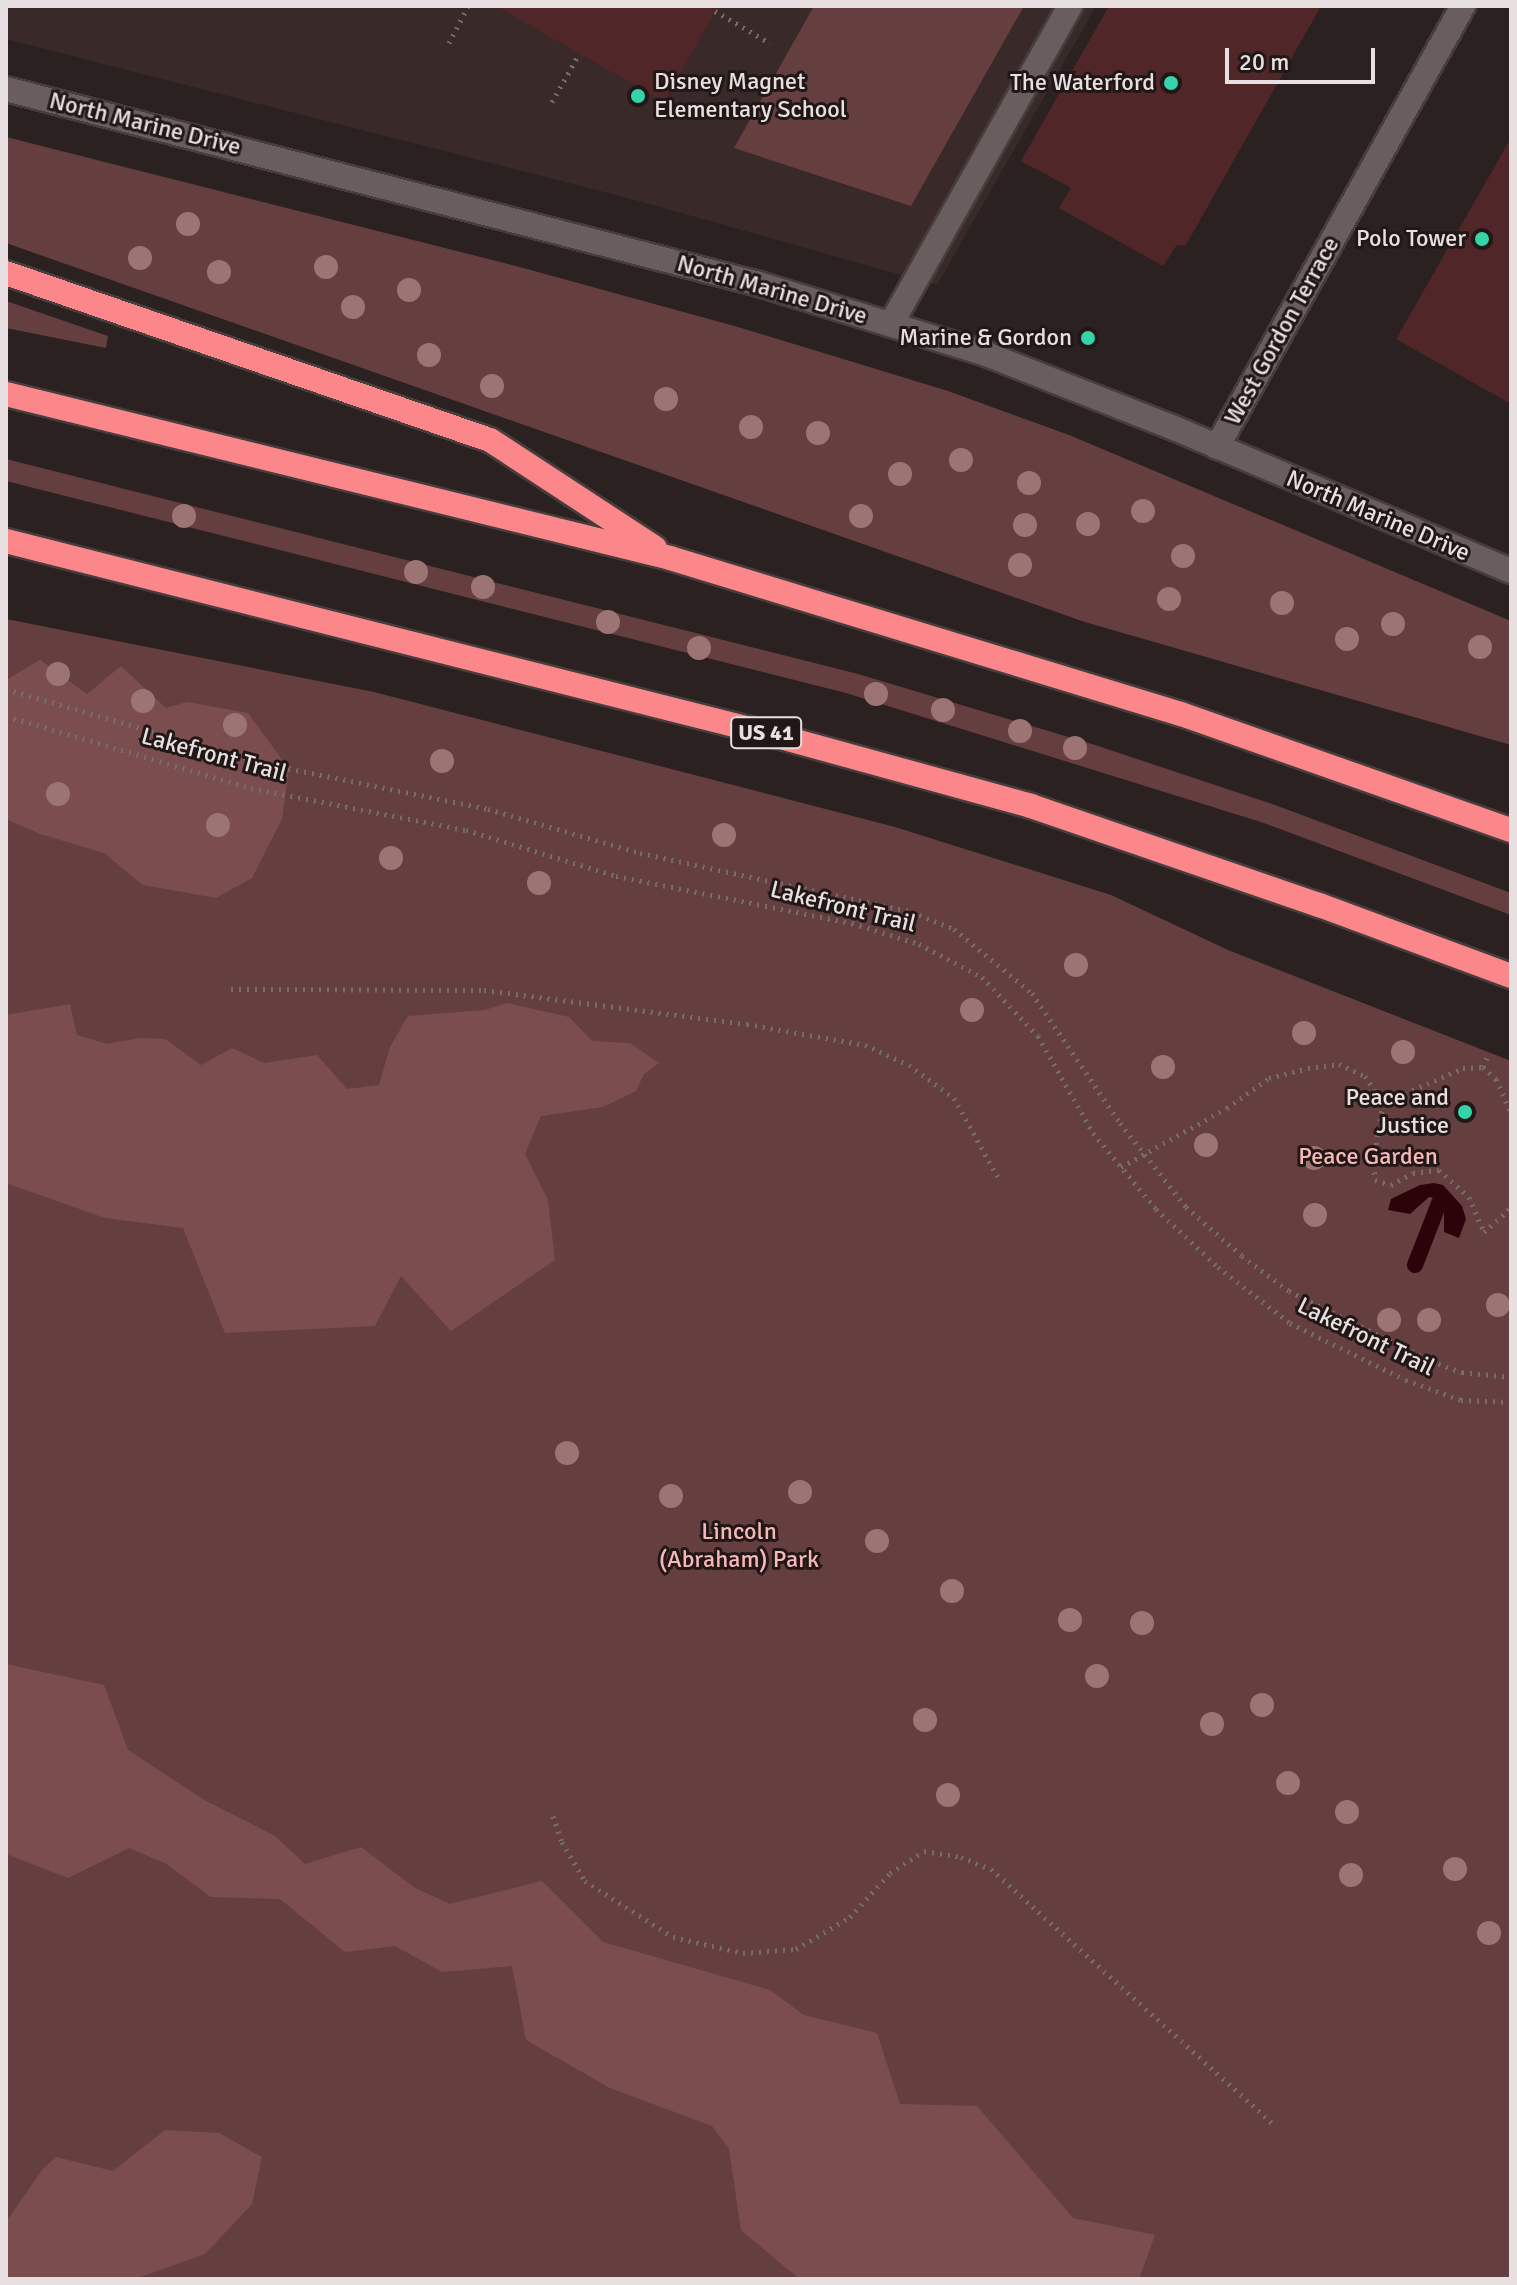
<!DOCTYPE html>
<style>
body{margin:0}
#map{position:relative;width:1517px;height:2285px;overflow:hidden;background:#2c2121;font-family:Signika,sans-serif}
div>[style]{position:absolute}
.built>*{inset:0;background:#3a2929}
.green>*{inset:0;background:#653f40}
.forest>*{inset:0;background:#7c4d4e}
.water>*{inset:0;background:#2a0408}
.stream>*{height:16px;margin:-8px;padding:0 8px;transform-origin:8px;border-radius:8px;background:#2a0408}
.building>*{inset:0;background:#512628}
.path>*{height:5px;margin-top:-2.5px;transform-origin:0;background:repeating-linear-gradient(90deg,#756c6c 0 2px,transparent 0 8px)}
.roads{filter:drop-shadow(2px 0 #473d3d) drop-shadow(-2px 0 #473d3d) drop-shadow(0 2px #473d3d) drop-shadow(0 -2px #473d3d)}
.lane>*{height:24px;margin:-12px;padding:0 12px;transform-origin:12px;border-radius:12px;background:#6a5d5d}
.street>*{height:24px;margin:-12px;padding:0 12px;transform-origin:12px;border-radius:12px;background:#6a5d5d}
.secondary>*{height:24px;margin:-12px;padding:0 12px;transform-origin:12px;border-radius:12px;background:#6a5d5d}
.highway>*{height:24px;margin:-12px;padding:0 12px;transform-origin:12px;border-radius:12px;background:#fb878b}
.trees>*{width:24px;height:24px;margin:-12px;border-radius:50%;background:#9d7474}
.dots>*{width:22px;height:22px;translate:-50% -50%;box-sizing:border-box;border:4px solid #221717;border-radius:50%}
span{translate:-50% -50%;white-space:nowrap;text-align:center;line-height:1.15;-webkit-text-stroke:6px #221717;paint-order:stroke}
.shield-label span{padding:2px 6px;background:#221717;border:2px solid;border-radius:6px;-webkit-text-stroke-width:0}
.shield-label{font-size:22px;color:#e8e0e0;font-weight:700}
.poi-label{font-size:24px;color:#e8e0e0}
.left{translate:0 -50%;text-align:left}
.right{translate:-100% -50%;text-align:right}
.street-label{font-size:24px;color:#e8e0e0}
.park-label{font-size:24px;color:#f9b8b8}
.frame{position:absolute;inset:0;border:8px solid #e8e0e0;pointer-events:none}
.scale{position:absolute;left:1225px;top:48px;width:150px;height:36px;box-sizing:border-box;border:4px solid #e8e0e0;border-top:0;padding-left:10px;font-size:24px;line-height:28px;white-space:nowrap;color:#e8e0e0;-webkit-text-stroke:6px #221717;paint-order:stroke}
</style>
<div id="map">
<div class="built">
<i style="clip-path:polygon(6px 6px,1096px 6px,937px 285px,628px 198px,6px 39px)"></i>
</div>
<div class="green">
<i style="clip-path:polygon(814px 6px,1024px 6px,911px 206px,734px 148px)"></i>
<i style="clip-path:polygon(6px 137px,516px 266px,738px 327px,948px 391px,1069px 435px,1511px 621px,1511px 745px,1085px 622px,6px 243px)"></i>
<i style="clip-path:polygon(6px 301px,108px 336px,106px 348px,6px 328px)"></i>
<i style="clip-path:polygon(6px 459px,858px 674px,1095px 745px,1275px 805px,1511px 893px,1511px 915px,1261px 822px,846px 693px,6px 481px)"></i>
<i style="clip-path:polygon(6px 619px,374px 692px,895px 827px,1111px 895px,1228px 950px,1511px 1061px,1511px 2279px,6px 2279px)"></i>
</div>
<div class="forest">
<i style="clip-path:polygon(40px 660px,87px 694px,121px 666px,166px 708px,187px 702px,248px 713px,289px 769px,282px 819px,252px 878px,216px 898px,143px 885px,104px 853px,40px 834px,6px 819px,6px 680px)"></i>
<i style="clip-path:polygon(507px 1003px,569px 1017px,592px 1041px,630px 1043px,659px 1063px,644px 1074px,636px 1091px,603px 1107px,541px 1116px,525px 1154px,548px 1200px,555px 1260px,451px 1331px,401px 1276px,375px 1326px,225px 1333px,183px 1228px,105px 1218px,6px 1183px,6px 1015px,70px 1004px,77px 1035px,107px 1044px,140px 1038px,165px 1039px,201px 1065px,232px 1048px,264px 1063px,317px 1055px,347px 1089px,379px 1085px,390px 1047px,408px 1016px,485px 1010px)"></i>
<i style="clip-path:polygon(6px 1664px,104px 1685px,128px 1750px,206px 1801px,275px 1836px,305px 1864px,361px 1847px,415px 1888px,450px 1904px,542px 1881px,603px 1942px,770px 1990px,804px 2015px,877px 2033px,900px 2104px,977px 2106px,1073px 2218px,1155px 2235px,1139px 2279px,799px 2279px,741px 2230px,729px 2149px,712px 2126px,610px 2088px,526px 2040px,512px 1966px,442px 1972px,395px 1946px,345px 1952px,280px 1899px,211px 1897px,165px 1863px,129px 1848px,68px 1878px,6px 1854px)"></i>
<i style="clip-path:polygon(165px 2130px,219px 2133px,262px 2157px,252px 2204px,205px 2254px,135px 2279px,6px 2279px,6px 2222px,42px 2170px,56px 2157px,113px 2171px)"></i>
</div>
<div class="water">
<i style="clip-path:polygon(1434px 1183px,1443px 1185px,1462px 1206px,1466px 1219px,1459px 1238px,1444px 1232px,1444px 1207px,1435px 1198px,1429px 1197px,1410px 1214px,1388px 1210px,1391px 1199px,1420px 1185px)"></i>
</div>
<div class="stream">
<i style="left:1415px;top:1265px;width:69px;rotate:-68.7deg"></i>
</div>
<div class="building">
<i style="clip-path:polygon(496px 6px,718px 6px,664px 102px)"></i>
<i style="clip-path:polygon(1109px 6px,1321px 6px,1186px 245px,1176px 246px,1163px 266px,1059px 208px,1071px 188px,1021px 161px)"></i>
<i style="clip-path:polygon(1511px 138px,1511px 404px,1396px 339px)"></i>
</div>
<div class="path">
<i style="left:715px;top:11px;width:64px;rotate:30.2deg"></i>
<i style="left:449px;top:43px;width:42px;rotate:-62.8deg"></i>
<i style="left:552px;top:102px;width:55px;rotate:-60.6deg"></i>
<i style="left:6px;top:689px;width:261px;rotate:16.2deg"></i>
<i style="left:257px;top:762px;width:236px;rotate:11.5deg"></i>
<i style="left:488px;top:809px;width:158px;rotate:16.1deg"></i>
<i style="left:640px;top:853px;width:278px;rotate:12.2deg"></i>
<i style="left:912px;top:912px;width:45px;rotate:22deg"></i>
<i style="left:954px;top:929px;width:101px;rotate:39.4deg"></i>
<i style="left:1032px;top:993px;width:157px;rotate:55.9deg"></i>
<i style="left:1120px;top:1123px;width:107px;rotate:51.8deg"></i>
<i style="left:1186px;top:1207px;width:74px;rotate:41.2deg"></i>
<i style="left:1242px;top:1256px;width:59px;rotate:36.7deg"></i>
<i style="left:1289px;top:1291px;width:158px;rotate:26.2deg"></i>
<i style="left:1431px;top:1361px;width:33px;rotate:20deg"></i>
<i style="left:1462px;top:1372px;width:49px;rotate:5.8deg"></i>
<i style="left:6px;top:716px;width:255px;rotate:16.4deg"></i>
<i style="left:251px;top:788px;width:219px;rotate:11.1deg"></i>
<i style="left:466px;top:830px;width:157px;rotate:17deg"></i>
<i style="left:616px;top:876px;width:241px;rotate:11.3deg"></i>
<i style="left:852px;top:923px;width:70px;rotate:17.4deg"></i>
<i style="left:919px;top:944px;width:71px;rotate:27.6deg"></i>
<i style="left:982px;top:977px;width:81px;rotate:46.5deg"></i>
<i style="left:1038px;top:1036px;width:112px;rotate:60.4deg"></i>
<i style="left:1093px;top:1133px;width:99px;rotate:50.3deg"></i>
<i style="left:1156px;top:1209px;width:85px;rotate:43.1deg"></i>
<i style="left:1218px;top:1267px;width:91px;rotate:37.9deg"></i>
<i style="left:1290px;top:1323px;width:129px;rotate:26.2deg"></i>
<i style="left:1406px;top:1380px;width:59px;rotate:20deg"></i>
<i style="left:1461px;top:1400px;width:50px;rotate:2.3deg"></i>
<i style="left:231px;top:989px;width:253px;rotate:0.2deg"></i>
<i style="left:484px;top:990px;width:265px;rotate:7.4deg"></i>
<i style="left:747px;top:1024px;width:120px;rotate:10.1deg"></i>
<i style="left:865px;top:1045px;width:48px;rotate:24.4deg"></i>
<i style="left:909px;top:1065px;width:56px;rotate:36.3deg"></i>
<i style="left:954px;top:1098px;width:95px;rotate:61deg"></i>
<i style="left:1483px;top:1067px;width:15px;rotate:-67deg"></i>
<i style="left:1383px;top:1103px;width:54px;rotate:99.6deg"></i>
<i style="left:1374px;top:1156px;width:24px;rotate:88deg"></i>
<i style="left:1375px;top:1180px;width:17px;rotate:17deg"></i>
<i style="left:1391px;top:1185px;width:25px;rotate:-29deg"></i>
<i style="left:1413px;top:1173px;width:26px;rotate:-7deg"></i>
<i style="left:1439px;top:1170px;width:40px;rotate:42deg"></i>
<i style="left:1469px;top:1197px;width:38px;rotate:67deg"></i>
<i style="left:1484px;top:1232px;width:36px;rotate:-42deg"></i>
<i style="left:1121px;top:1167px;width:121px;rotate:-29.1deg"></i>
<i style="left:1227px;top:1108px;width:52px;rotate:-35.5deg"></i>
<i style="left:1269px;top:1078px;width:40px;rotate:-14.4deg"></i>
<i style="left:1308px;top:1068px;width:31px;rotate:-7deg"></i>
<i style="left:1339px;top:1064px;width:29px;rotate:25deg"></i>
<i style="left:1365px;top:1076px;width:32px;rotate:56deg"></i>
<i style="left:1383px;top:1103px;width:87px;rotate:-23.6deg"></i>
<i style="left:1463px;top:1068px;width:20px;rotate:-3deg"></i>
<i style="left:1483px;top:1067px;width:18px;rotate:43deg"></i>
<i style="left:1496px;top:1079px;width:36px;rotate:66deg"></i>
<i style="left:553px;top:1816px;width:28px;rotate:71deg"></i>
<i style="left:562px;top:1842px;width:45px;rotate:59.5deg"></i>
<i style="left:585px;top:1881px;width:104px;rotate:32.5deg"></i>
<i style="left:673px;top:1937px;width:72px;rotate:12.9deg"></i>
<i style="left:743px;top:1953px;width:53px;rotate:-4.3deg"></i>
<i style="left:796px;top:1949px;width:63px;rotate:-30.7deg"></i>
<i style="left:850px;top:1917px;width:59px;rotate:-47.7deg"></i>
<i style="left:890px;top:1873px;width:40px;rotate:-32.9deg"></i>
<i style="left:924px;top:1851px;width:37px;rotate:9deg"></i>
<i style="left:961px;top:1857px;width:32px;rotate:22deg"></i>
<i style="left:991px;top:1869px;width:379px;rotate:42.1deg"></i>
</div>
<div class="roads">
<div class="lane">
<i style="left:891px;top:324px;width:365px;rotate:-60.6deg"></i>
</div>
<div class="street">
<i style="left:1217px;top:447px;width:505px;rotate:-60.85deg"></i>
</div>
<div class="secondary">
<i style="left:6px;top:89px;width:778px;rotate:14.52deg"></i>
<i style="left:759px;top:284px;width:238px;rotate:17.1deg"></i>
<i style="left:986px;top:354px;width:202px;rotate:21.5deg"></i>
<i style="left:1174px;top:428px;width:366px;rotate:23deg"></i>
</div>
<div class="highway">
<i style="left:6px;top:273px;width:512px;rotate:19.04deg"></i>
<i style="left:490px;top:440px;width:197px;rotate:33.2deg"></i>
<i style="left:6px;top:394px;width:684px;rotate:13.87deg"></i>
<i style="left:670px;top:558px;width:534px;rotate:16.98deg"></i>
<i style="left:1181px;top:714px;width:350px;rotate:19.4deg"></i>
<i style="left:6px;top:541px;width:788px;rotate:14.18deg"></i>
<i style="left:770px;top:734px;width:271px;rotate:15.4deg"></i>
<i style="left:1031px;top:806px;width:305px;rotate:19deg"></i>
<i style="left:1319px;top:905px;width:205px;rotate:20.3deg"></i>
</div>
</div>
<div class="trees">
<i style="left:188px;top:224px"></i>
<i style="left:140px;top:258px"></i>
<i style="left:326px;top:267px"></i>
<i style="left:219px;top:272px"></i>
<i style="left:409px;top:290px"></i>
<i style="left:353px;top:307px"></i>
<i style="left:429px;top:355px"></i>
<i style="left:492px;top:386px"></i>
<i style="left:666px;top:399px"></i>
<i style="left:751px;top:427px"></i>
<i style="left:818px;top:433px"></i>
<i style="left:961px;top:460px"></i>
<i style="left:900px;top:474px"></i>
<i style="left:1029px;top:483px"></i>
<i style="left:1143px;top:511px"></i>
<i style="left:184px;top:516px"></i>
<i style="left:861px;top:516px"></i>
<i style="left:1088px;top:524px"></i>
<i style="left:1025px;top:525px"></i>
<i style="left:1183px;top:556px"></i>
<i style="left:1020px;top:565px"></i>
<i style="left:416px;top:572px"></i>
<i style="left:483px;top:587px"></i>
<i style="left:1169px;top:599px"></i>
<i style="left:1282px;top:603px"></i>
<i style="left:608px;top:622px"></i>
<i style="left:1393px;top:624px"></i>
<i style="left:1347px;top:639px"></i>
<i style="left:1480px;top:647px"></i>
<i style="left:699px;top:648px"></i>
<i style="left:58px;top:674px"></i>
<i style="left:876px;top:694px"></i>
<i style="left:143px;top:701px"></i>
<i style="left:943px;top:710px"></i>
<i style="left:235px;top:725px"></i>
<i style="left:1020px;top:731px"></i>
<i style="left:1075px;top:748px"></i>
<i style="left:442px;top:761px"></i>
<i style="left:58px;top:794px"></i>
<i style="left:218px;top:825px"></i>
<i style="left:724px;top:835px"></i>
<i style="left:391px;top:858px"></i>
<i style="left:539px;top:883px"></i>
<i style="left:1076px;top:965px"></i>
<i style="left:972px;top:1010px"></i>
<i style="left:1304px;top:1033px"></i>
<i style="left:1403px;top:1052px"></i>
<i style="left:1163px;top:1067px"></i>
<i style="left:1206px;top:1145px"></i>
<i style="left:1314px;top:1158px"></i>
<i style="left:1315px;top:1215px"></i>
<i style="left:1498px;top:1305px"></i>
<i style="left:1389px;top:1320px"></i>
<i style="left:1429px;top:1320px"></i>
<i style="left:567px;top:1453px"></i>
<i style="left:800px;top:1492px"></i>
<i style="left:671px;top:1496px"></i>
<i style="left:877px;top:1541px"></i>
<i style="left:952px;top:1591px"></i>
<i style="left:1070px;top:1620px"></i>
<i style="left:1142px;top:1623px"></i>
<i style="left:1097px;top:1676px"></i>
<i style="left:1262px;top:1705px"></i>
<i style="left:925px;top:1720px"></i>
<i style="left:1212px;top:1724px"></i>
<i style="left:1288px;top:1783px"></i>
<i style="left:948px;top:1795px"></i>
<i style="left:1347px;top:1812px"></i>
<i style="left:1455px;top:1869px"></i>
<i style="left:1351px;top:1875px"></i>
<i style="left:1489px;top:1933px"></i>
</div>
<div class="dots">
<i style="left:1171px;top:83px;background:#34d4a8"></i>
<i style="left:638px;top:96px;background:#34d4a8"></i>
<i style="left:1482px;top:239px;background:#34d4a8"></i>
<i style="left:1088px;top:338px;background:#34d4a8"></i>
<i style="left:1465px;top:1112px;background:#34d4a8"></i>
</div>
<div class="shield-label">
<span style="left:766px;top:733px">US 41</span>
</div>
<div class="poi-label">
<span class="left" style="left:654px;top:96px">Disney Magnet<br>Elementary School</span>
<span class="right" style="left:1155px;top:83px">The Waterford</span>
<span class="right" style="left:1466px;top:239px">Polo Tower</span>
<span class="right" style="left:1072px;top:338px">Marine &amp; Gordon</span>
<span class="right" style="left:1449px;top:1112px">Peace and<br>Justice</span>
</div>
<div class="street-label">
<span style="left:145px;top:124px;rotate:14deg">North Marine Drive</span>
<span style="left:772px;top:290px;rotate:16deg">North Marine Drive</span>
<span style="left:1282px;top:331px;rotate:-61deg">West Gordon Terrace</span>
<span style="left:1378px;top:516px;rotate:23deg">North Marine Drive</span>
<span style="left:214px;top:755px;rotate:15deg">Lakefront Trail</span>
<span style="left:843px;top:907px;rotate:14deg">Lakefront Trail</span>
<span style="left:1366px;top:1337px;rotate:26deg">Lakefront Trail</span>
</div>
<div class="park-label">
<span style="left:1368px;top:1157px">Peace Garden</span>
<span style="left:739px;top:1546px">Lincoln<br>(Abraham) Park</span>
</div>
<div class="frame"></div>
<div class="scale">20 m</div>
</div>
